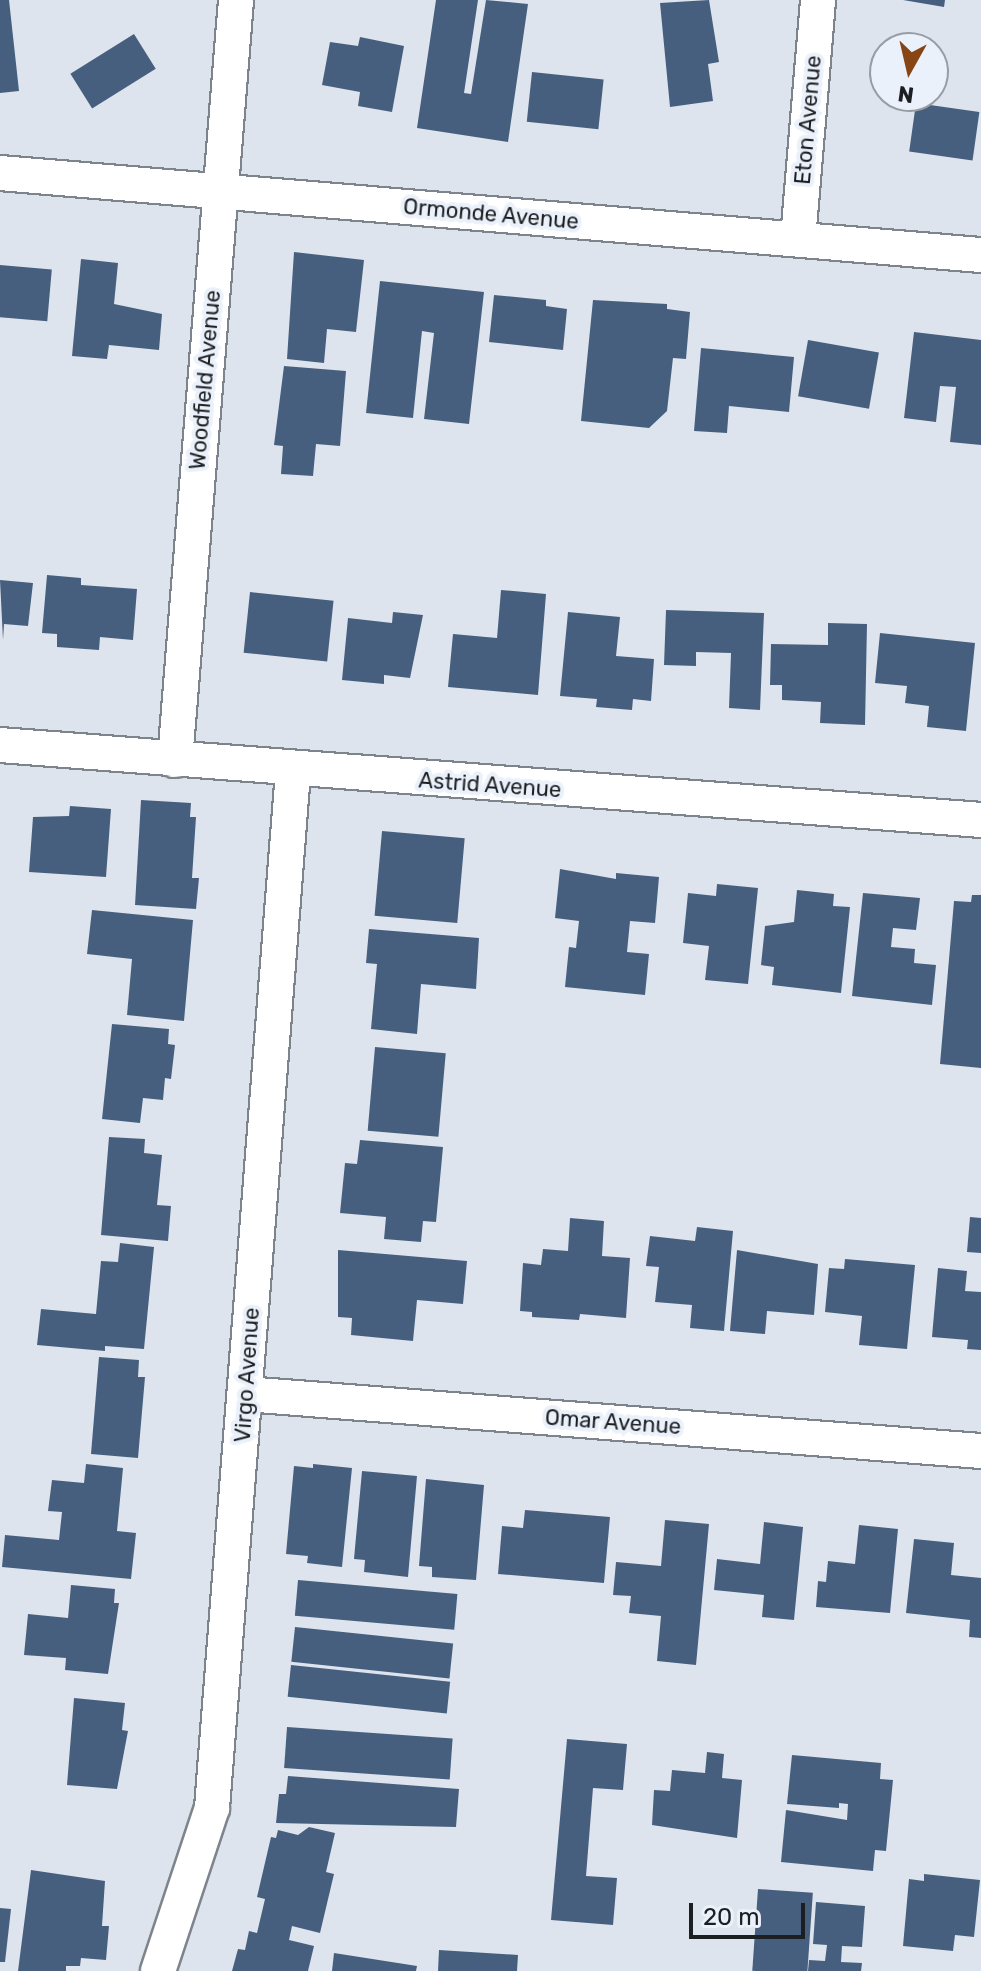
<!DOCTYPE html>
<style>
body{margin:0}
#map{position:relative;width:981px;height:1971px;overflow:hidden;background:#dee4ed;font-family:Rubik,sans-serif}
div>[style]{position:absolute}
.building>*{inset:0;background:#475f7f;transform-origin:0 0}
.roads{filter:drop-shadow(2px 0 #7e848c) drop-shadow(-2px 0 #7e848c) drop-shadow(0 2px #7e848c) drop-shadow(0 -2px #7e848c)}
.street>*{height:34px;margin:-17px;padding:0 17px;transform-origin:17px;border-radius:17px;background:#fff}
span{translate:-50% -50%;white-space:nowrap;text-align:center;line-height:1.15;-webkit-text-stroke:8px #ebf1fa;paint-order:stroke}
.street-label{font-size:22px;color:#1c1f22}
.north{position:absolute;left:869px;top:32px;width:80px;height:80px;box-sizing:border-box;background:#ebf1fa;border:2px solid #989da4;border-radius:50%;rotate:188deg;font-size:22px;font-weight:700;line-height:32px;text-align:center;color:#1c1f22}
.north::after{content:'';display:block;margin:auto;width:28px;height:36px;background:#874414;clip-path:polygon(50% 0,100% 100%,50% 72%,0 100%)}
.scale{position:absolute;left:689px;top:1903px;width:116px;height:36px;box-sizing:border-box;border:4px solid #1c1f22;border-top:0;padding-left:10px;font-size:24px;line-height:28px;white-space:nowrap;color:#1c1f22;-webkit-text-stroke:6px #ebf1fa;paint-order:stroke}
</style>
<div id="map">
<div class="building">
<i style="clip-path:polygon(0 0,9px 0,19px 91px,0 93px)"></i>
<i style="clip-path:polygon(436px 0,478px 0,464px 93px,471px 94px,486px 0,528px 4px,508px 142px,417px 128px)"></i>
<i style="clip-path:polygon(709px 0,719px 62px,708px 64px,713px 101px,670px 107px,660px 3px)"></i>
<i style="clip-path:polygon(903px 0,945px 0,944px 7px)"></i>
<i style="left:134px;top:34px;width:41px;height:75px;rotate:58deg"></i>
<i style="clip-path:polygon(360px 37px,404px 46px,392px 112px,358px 106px,360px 92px,322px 85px,330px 42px,358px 46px)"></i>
<i style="left:532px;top:72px;width:72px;height:50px;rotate:6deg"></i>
<i style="left:916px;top:103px;width:64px;height:49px;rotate:8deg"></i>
<i style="clip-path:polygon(294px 252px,364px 260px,356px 332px,327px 329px,324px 363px,287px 359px)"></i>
<i style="clip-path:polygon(81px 259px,118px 263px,114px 304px,162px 314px,159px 350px,109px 345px,107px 359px,72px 356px)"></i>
<i style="left:0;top:265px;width:52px;height:52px;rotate:5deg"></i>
<i style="clip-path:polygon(380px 281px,484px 292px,469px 424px,424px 419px,434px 333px,422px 331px,413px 418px,366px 413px)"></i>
<i style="clip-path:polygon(494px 295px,546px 300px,546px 306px,567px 309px,563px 350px,489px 342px)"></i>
<i style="clip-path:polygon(593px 300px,667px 304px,667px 309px,690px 312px,686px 359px,673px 358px,667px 411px,649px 428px,581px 421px)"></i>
<i style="clip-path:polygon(914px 332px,981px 340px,981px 445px,950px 442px,956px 387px,940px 386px,936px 422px,904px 418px)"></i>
<i style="left:808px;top:340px;width:72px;height:57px;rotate:10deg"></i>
<i style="clip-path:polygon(701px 348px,794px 357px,789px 412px,729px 406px,727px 433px,694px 431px)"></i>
<i style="clip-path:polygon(284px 366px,346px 371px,340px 446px,316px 444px,313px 476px,281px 474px,283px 446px,274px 445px)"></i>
<i style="clip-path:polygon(47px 575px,81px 578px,81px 585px,137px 589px,133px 640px,100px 637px,99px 650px,57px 647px,57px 634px,42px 633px)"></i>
<i style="clip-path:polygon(0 580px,33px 583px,28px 626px,4px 624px,3px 640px)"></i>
<i style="clip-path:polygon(501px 590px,546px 594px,538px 695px,448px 687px,453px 634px,497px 638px)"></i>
<i style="left:250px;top:592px;width:84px;height:61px;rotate:6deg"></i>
<i style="clip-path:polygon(666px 610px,764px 613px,760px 710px,729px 708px,731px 653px,696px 652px,696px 666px,664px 665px)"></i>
<i style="clip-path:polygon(393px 612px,423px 615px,410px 678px,384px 675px,384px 684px,342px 680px,348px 618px,392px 623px)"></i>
<i style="clip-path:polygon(568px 612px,620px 617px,616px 656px,654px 659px,651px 701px,633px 699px,632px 710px,596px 707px,597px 699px,560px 696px)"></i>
<i style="clip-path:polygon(828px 623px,867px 624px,865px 725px,820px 723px,821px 702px,782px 700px,782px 685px,770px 685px,771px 644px,828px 645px)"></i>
<i style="clip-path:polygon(880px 633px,975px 643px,966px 731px,927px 727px,929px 706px,905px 703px,907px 686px,875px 683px)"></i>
<i style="clip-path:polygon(141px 800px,191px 803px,190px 817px,196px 817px,192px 878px,199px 878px,196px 909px,135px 905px)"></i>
<i style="clip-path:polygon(70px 806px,111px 809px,106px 877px,29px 872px,33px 817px,69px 816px)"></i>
<i style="left:382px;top:831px;width:83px;height:85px;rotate:5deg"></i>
<i style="clip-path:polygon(560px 869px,616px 879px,616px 873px,659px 877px,655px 923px,630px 921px,627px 952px,649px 954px,645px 995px,565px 987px,569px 947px,576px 948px,579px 921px,555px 918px)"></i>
<i style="clip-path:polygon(717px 884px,758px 888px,748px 984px,705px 980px,709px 946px,683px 943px,688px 893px,716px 896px)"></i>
<i style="clip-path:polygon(797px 890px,834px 894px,833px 906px,850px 907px,841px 993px,772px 985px,774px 967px,761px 965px,765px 926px,794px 922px)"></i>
<i style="clip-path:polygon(863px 893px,920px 898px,916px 930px,893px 928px,891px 947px,915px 949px,914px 963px,936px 965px,932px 1005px,852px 996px)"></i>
<i style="clip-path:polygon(972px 895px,981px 895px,981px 1068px,940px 1064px,954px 901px,971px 902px)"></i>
<i style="clip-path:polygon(92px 910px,193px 920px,184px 1021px,127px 1015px,132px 959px,87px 954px)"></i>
<i style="clip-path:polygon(369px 929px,479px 938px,476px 989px,421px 984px,417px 1034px,371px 1029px,377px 964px,366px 963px)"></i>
<i style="clip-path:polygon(112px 1024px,169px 1029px,168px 1044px,175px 1045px,171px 1079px,165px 1078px,163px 1100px,143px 1098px,140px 1123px,102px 1119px)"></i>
<i style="left:375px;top:1047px;width:71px;height:84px;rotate:5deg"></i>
<i style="clip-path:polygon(109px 1137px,145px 1139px,144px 1153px,162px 1155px,157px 1205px,171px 1206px,168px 1241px,101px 1235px)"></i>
<i style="clip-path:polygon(360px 1140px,443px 1147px,436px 1222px,423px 1221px,421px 1242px,384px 1239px,386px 1217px,340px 1213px,345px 1163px,357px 1164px)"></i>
<i style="clip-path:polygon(970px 1217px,981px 1218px,981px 1253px,967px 1252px)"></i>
<i style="clip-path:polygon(570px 1218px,604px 1221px,602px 1256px,630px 1258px,626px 1318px,580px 1314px,579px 1320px,532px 1317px,532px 1312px,520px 1311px,523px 1263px,541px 1265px,543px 1249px,568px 1251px)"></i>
<i style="clip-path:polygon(697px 1227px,733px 1231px,724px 1331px,690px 1328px,692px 1305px,655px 1302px,659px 1267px,646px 1266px,650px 1236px,695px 1241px)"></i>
<i style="clip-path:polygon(120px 1243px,154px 1247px,144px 1349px,105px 1346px,105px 1351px,37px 1345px,41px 1309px,96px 1314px,101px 1261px,118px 1262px)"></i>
<i style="clip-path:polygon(338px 1250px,467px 1261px,463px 1304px,417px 1300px,413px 1341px,351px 1335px,352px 1318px,338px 1317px)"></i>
<i style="clip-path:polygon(737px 1250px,818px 1264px,814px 1315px,767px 1311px,765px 1334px,730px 1331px)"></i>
<i style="clip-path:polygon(845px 1259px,915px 1265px,907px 1349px,859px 1345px,862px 1316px,825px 1312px,829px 1268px,844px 1269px)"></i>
<i style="clip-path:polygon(938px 1268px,967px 1271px,965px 1291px,981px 1292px,981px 1350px,967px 1349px,968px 1340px,932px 1337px)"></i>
<i style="clip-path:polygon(99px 1357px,139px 1360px,138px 1377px,145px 1377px,138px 1458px,91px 1454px)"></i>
<i style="clip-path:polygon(86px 1464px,123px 1468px,117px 1531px,136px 1533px,131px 1579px,2px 1567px,5px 1535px,59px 1540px,62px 1512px,48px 1511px,52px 1480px,84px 1483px)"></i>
<i style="clip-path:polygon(313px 1464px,352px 1468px,342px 1567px,307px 1563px,308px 1556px,286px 1554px,294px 1466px,313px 1468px)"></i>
<i style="clip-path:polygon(362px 1471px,417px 1476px,408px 1577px,364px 1572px,365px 1560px,354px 1559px)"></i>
<i style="clip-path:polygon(426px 1479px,484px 1485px,476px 1580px,432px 1577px,432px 1567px,419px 1566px)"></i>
<i style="clip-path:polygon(525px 1510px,610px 1517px,604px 1583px,498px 1574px,502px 1526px,523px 1528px)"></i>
<i style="clip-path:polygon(665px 1520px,709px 1524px,696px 1665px,657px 1661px,661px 1616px,629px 1613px,631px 1596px,613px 1595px,616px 1562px,661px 1566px)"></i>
<i style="clip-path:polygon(764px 1522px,803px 1527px,794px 1620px,762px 1617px,764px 1595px,714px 1590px,717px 1559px,760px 1564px)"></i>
<i style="clip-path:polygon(859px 1525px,898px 1529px,890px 1613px,816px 1607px,818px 1581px,826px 1582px,828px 1561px,855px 1564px)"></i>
<i style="clip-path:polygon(914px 1539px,954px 1543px,951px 1575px,981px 1578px,981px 1638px,969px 1637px,970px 1620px,906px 1613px)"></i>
<i style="left:298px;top:1580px;width:160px;height:36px;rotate:5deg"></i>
<i style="clip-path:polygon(71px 1585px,115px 1589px,114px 1603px,119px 1603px,108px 1674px,65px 1670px,66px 1658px,24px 1655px,28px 1614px,68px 1618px)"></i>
<i style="left:295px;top:1627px;width:159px;height:35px;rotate:6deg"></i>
<i style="left:291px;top:1665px;width:160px;height:32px;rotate:6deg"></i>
<i style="clip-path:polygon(74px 1698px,125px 1703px,122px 1730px,128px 1731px,117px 1789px,67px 1785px)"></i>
<i style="left:287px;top:1727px;width:166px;height:41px;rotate:4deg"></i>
<i style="clip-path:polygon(567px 1739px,627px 1744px,623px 1790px,593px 1788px,586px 1876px,617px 1878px,613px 1925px,551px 1920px)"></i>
<i style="clip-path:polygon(707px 1752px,724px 1754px,722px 1778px,742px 1780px,737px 1838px,652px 1825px,654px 1790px,670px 1791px,672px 1770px,705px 1773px)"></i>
<i style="clip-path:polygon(792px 1755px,881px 1763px,880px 1779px,893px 1780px,886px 1851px,875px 1850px,873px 1871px,781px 1862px,786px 1810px,847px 1820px,848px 1804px,839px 1803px,839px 1808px,787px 1804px)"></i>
<i style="clip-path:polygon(288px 1776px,459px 1789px,456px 1827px,276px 1823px,279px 1794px,286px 1794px)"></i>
<i style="clip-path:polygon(309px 1827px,335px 1833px,326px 1872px,334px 1874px,320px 1933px,292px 1926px,289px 1940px,314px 1946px,308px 1971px,232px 1971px,238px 1949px,245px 1950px,249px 1931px,257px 1933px,265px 1899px,257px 1897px,271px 1837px,276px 1838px,278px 1830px,298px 1835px)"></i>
<i style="clip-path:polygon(31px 1870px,105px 1881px,102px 1926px,109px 1926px,106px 1960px,81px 1958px,80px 1966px,66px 1966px,66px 1971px,18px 1971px)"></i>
<i style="clip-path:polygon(924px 1874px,980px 1880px,974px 1937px,955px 1935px,953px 1951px,903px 1946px,909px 1879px,924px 1881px)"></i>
<i style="left:758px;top:1889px;width:55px;height:82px;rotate:4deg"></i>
<i style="clip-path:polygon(816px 1902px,865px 1906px,862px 1947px,842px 1946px,841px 1962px,862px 1963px,861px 1971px,808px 1971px,809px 1960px,825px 1961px,827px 1945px,813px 1944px)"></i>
<i style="clip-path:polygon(0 1908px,11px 1909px,5px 1962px,0 1962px)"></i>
<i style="clip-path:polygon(439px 1950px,518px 1955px,517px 1971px,438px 1971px)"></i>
<i style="clip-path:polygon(334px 1953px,417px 1966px,416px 1971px,332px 1971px)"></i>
</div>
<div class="roads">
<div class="street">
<i style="left:0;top:173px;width:984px;rotate:4.78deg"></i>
<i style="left:798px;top:239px;width:240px;rotate:-85.2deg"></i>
<i style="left:0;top:745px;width:984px;rotate:4.37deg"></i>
<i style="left:175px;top:760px;width:762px;rotate:-85.41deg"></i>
<i style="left:245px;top:1394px;width:738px;rotate:4.43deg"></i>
<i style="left:158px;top:1971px;width:172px;rotate:-71.7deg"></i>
<i style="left:212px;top:1808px;width:1040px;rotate:-85.53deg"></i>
</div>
</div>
<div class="street-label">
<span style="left:808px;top:120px;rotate:-85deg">Eton Avenue</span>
<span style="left:491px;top:214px;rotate:5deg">Ormonde Avenue</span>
<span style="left:205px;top:380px;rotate:-85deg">Woodfield Avenue</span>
<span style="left:490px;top:785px;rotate:4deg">Astrid Avenue</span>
<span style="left:247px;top:1375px;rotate:-86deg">Virgo Avenue</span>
<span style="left:613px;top:1422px;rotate:4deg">Omar Avenue</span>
</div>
<div class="north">N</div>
<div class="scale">20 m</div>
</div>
